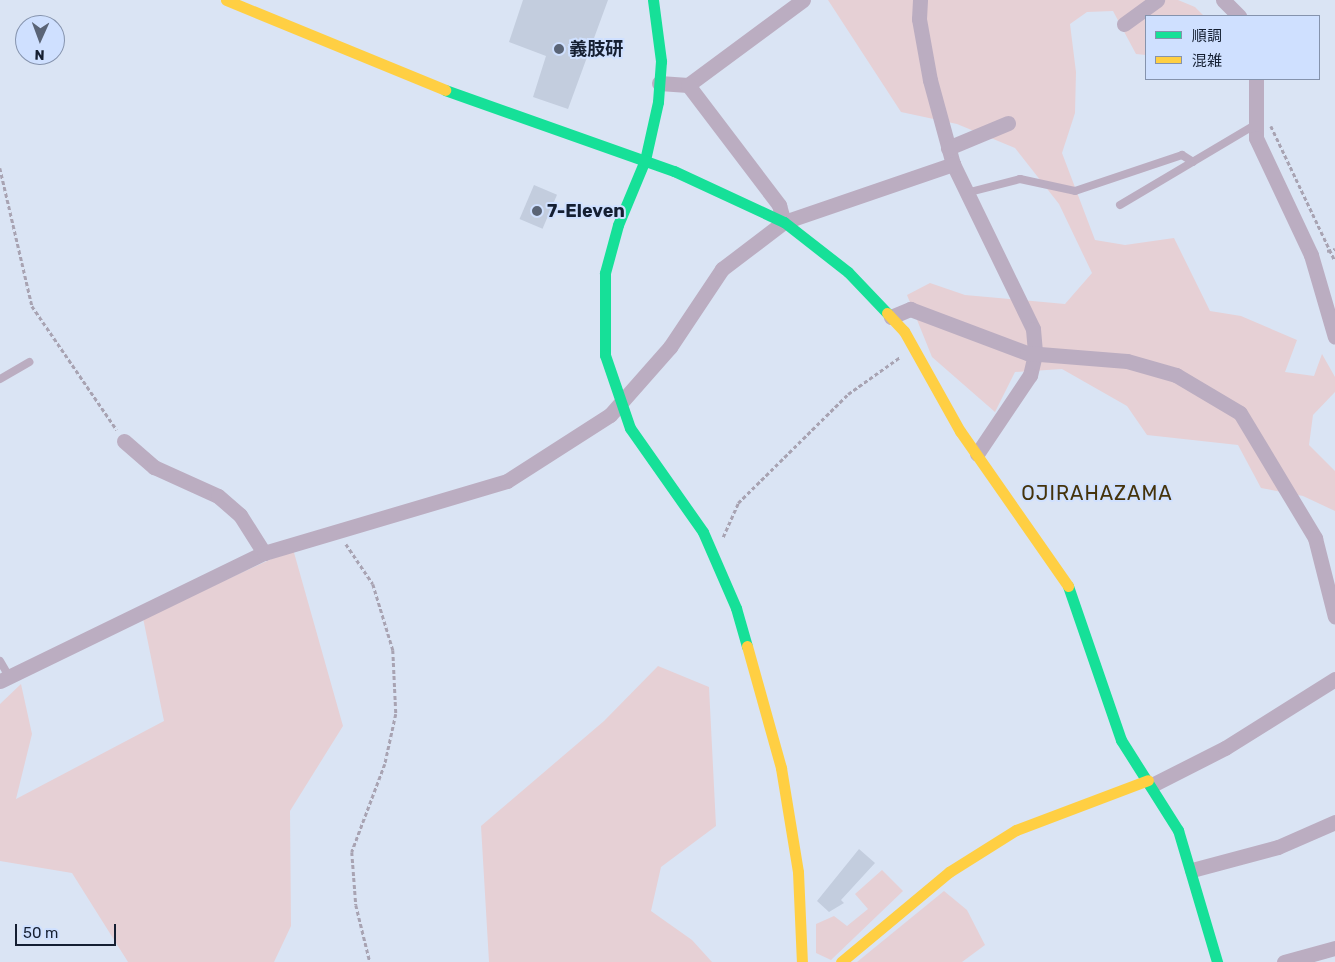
<!DOCTYPE html>
<meta charset="utf-8">
<style>
body{margin:0}
#map{position:relative;width:1335px;height:962px;overflow:hidden;background:#dae4f4;font-family:Rubik,"Noto Sans JP",sans-serif}
div>[style]{position:absolute}
.green>*{inset:0;background:#e6d0d5}
.building>*{inset:0;background:#c3cdde;transform-origin:0 0}
.path>*{height:2.5px;margin-top:-1.25px;transform-origin:0;background:repeating-linear-gradient(90deg,#a8a3b2 0 4px,transparent 0 6.5px)}
.lane>*{height:8px;margin:-4px;padding:0 4px;transform-origin:4px;border-radius:4px;background:#bbadc1}
.street>*{height:15px;margin:-7.5px;padding:0 7.5px;transform-origin:7.5px;border-radius:7.5px;background:#bbadc1}
.fast>*{height:11px;margin:-5.5px;padding:0 5.5px;transform-origin:5.5px;border-radius:5.5px;background:#16e098}
.slow>*{height:11px;margin:-5.5px;padding:0 5.5px;transform-origin:5.5px;border-radius:5.5px;background:#ffcf43}
.dots>*{width:14px;height:14px;translate:-50% -50%;box-sizing:border-box;border:2px solid #cfe0ff;border-radius:50%}
span{translate:-50% -50%;white-space:nowrap;text-align:center;line-height:1.15;-webkit-text-stroke:4px #cfe0ff;paint-order:stroke}
.poi-label{font-size:18px;color:#151f32;font-weight:700}
.left{translate:0 -50%;text-align:left}
.quarter-label{font-size:20px;color:#45330b;letter-spacing:1px}
.legend{position:absolute;left:1145px;top:15px;width:175px;height:65px;box-sizing:border-box;background:#cfe0ff;border:1px solid #8593ad;margin:0;padding:6px 9px;list-style:none;font-size:15px;color:#151f32}
.legend li{display:flex;align-items:center;gap:10px;height:25px}
.legend b{width:25px;border:1px solid #8593ad}
.north{position:absolute;left:15px;top:15px;width:50px;height:50px;box-sizing:border-box;background:#cfe0ff;border:1px solid #8593ad;border-radius:50%;rotate:182deg;font-size:14px;font-weight:700;line-height:20px;text-align:center;color:#151f32}
.north::after{content:'';display:block;margin:auto;width:18px;height:22px;background:#5a6476;clip-path:polygon(50% 0,100% 100%,50% 72%,0 100%)}
.scale{position:absolute;left:15px;top:924px;width:101px;height:22px;box-sizing:border-box;border:2px solid #151f32;border-top:0;padding-left:6px;font-size:15px;line-height:18px;white-space:nowrap;color:#151f32;-webkit-text-stroke:4px #cfe0ff;paint-order:stroke}
</style>
<div id="map">
<div class="green">
<i style="clip-path:polygon(828px 0,1178px 0,1195px 7px,1204px 16px,1146px 16px,1146px 55px,1136px 54px,1113px 11px,1087px 12px,1070px 24px,1076px 72px,1075px 113px,1062px 153px,1095px 240px,1125px 245px,1174px 238px,1210px 311px,1241px 316px,1297px 340px,1285px 372px,1314px 376px,1322px 354px,1335px 377px,1335px 392px,1313px 415px,1309px 445px,1335px 471px,1335px 511px,1303px 496px,1261px 488px,1238px 445px,1147px 435px,1127px 406px,1062px 369px,1015px 372px,995px 412px,932px 357px,907px 295px,930px 283px,965px 295px,1065px 304px,1092px 273px,1059px 204px,1015px 148px,957px 124px,901px 112px)"></i>
<i style="clip-path:polygon(293px 549px,343px 726px,290px 811px,291px 926px,274px 962px,128px 962px,72px 873px,0 861px,0 704px,21px 684px,32px 734px,16px 799px,164px 721px,143px 618px)"></i>
<i style="clip-path:polygon(658px 666px,709px 687px,716px 826px,661px 867px,651px 911px,692px 940px,712px 962px,489px 962px,481px 826px,604px 721px)"></i>
<i style="clip-path:polygon(882px 870px,903px 891px,831px 960px,816px 953px,816px 924px,834px 916px,847px 926px,868px 909px,855px 894px)"></i>
<i style="clip-path:polygon(944px 891px,967px 910px,985px 945px,962px 962px,857px 962px)"></i>
</div>
<div class="building">
<i style="clip-path:polygon(523px 0,608px 0,568px 109px,533px 97px,546px 56px,509px 42px)"></i>
<i style="left:534px;top:185px;width:25px;height:37px;rotate:23deg"></i>
<i style="clip-path:polygon(859px 849px,875px 863px,841px 900px,844px 903px,829px 912px,817px 901px)"></i>
</div>
<div class="path">
<i style="left:1271px;top:126px;width:149px;rotate:64.6deg"></i>
<i style="left:0;top:168px;width:142px;rotate:76.9deg"></i>
<i style="left:32px;top:306px;width:150px;rotate:55.6deg"></i>
<i style="left:1327px;top:251px;width:8px;rotate:-14deg"></i>
<i style="left:723px;top:537px;width:37px;rotate:-66deg"></i>
<i style="left:738px;top:503px;width:155px;rotate:-44.7deg"></i>
<i style="left:848px;top:394px;width:64px;rotate:-35.4deg"></i>
<i style="left:346px;top:544px;width:48px;rotate:56deg"></i>
<i style="left:373px;top:584px;width:69px;rotate:73.1deg"></i>
<i style="left:393px;top:650px;width:64px;rotate:87.3deg"></i>
<i style="left:396px;top:714px;width:51px;rotate:102.4deg"></i>
<i style="left:385px;top:764px;width:94px;rotate:110.6deg"></i>
<i style="left:352px;top:852px;width:53px;rotate:85.7deg"></i>
<i style="left:356px;top:905px;width:59px;rotate:76.2deg"></i>
</div>
<div class="lane">
<i style="left:966px;top:193px;width:56px;rotate:-14.5deg"></i>
<i style="left:1020px;top:179px;width:56px;rotate:12.3deg"></i>
<i style="left:1075px;top:191px;width:113px;rotate:-18.6deg"></i>
<i style="left:1182px;top:155px;width:13px;rotate:32deg"></i>
<i style="left:1120px;top:205px;width:157px;rotate:-30.7deg"></i>
<i style="left:0;top:379px;width:34px;rotate:-30deg"></i>
<i style="left:0;top:661px;width:16px;rotate:60deg"></i>
</div>
<div class="street">
<i style="left:920px;top:0;width:19px;rotate:93deg"></i>
<i style="left:919px;top:19px;width:62px;rotate:79.8deg"></i>
<i style="left:930px;top:80px;width:87px;rotate:74.7deg"></i>
<i style="left:953px;top:164px;width:183px;rotate:64.1deg"></i>
<i style="left:1033px;top:329px;width:25px;rotate:85deg"></i>
<i style="left:1035px;top:354px;width:22px;rotate:103deg"></i>
<i style="left:1030px;top:375px;width:95px;rotate:123.9deg"></i>
<i style="left:1223px;top:0;width:23px;rotate:45deg"></i>
<i style="left:1124px;top:24px;width:41px;rotate:-36deg"></i>
<i style="left:1256px;top:79px;width:59px;rotate:90deg"></i>
<i style="left:1256px;top:138px;width:129px;rotate:64.8deg"></i>
<i style="left:1311px;top:255px;width:85px;rotate:73.7deg"></i>
<i style="left:659px;top:83px;width:29px;rotate:4deg"></i>
<i style="left:688px;top:85px;width:143px;rotate:-36.5deg"></i>
<i style="left:688px;top:85px;width:151px;rotate:52.8deg"></i>
<i style="left:779px;top:205px;width:18px;rotate:74deg"></i>
<i style="left:948px;top:148px;width:65px;rotate:-22.6deg"></i>
<i style="left:891px;top:317px;width:21px;rotate:-23deg"></i>
<i style="left:910px;top:309px;width:125px;rotate:20.6deg"></i>
<i style="left:1027px;top:353px;width:100px;rotate:4.6deg"></i>
<i style="left:1127px;top:361px;width:51px;rotate:15.9deg"></i>
<i style="left:1176px;top:375px;width:74px;rotate:30.7deg"></i>
<i style="left:1240px;top:413px;width:146px;rotate:59deg"></i>
<i style="left:1315px;top:538px;width:81px;rotate:75.8deg"></i>
<i style="left:124px;top:441px;width:40px;rotate:41deg"></i>
<i style="left:154px;top:467px;width:70px;rotate:24.4deg"></i>
<i style="left:218px;top:496px;width:29px;rotate:41deg"></i>
<i style="left:240px;top:515px;width:45px;rotate:57.7deg"></i>
<i style="left:0;top:681px;width:293px;rotate:-25.9deg"></i>
<i style="left:264px;top:553px;width:253px;rotate:-16.5deg"></i>
<i style="left:507px;top:481px;width:122px;rotate:-32.7deg"></i>
<i style="left:610px;top:415px;width:91px;rotate:-48.6deg"></i>
<i style="left:670px;top:347px;width:94px;rotate:-56.3deg"></i>
<i style="left:722px;top:269px;width:78px;rotate:-37.2deg"></i>
<i style="left:784px;top:222px;width:179px;rotate:-18.9deg"></i>
<i style="left:1152px;top:785px;width:82px;rotate:-26.9deg"></i>
<i style="left:1225px;top:748px;width:130px;rotate:-32.1deg"></i>
<i style="left:1192px;top:870px;width:89px;rotate:-15deg"></i>
<i style="left:1278px;top:847px;width:62px;rotate:-23.7deg"></i>
<i style="left:1284px;top:962px;width:53px;rotate:-15.4deg"></i>
</div>
<div class="fast">
<i style="left:653px;top:0;width:62px;rotate:82.5deg"></i>
<i style="left:661px;top:61px;width:41px;rotate:94.2deg"></i>
<i style="left:658px;top:102px;width:59px;rotate:102.6deg"></i>
<i style="left:645px;top:160px;width:70px;rotate:112.6deg"></i>
<i style="left:618px;top:225px;width:50px;rotate:105.2deg"></i>
<i style="left:605px;top:273px;width:82px;rotate:90deg"></i>
<i style="left:605px;top:355px;width:77px;rotate:71.1deg"></i>
<i style="left:630px;top:428px;width:127px;rotate:54.9deg"></i>
<i style="left:703px;top:532px;width:83px;rotate:66.5deg"></i>
<i style="left:736px;top:608px;width:40px;rotate:74deg"></i>
<i style="left:445px;top:90px;width:243px;rotate:19.5deg"></i>
<i style="left:674px;top:171px;width:121px;rotate:24.9deg"></i>
<i style="left:784px;top:222px;width:81px;rotate:38deg"></i>
<i style="left:848px;top:272px;width:57px;rotate:46.4deg"></i>
<i style="left:1068px;top:586px;width:163px;rotate:71deg"></i>
<i style="left:1121px;top:740px;width:107px;rotate:57.7deg"></i>
<i style="left:1178px;top:830px;width:138px;rotate:73.5deg"></i>
</div>
<div class="slow">
<i style="left:226px;top:0;width:237px;rotate:22.3deg"></i>
<i style="left:887px;top:313px;width:25px;rotate:47deg"></i>
<i style="left:904px;top:331px;width:115px;rotate:60.8deg"></i>
<i style="left:960px;top:431px;width:189px;rotate:55.1deg"></i>
<i style="left:747px;top:646px;width:127px;rotate:74.4deg"></i>
<i style="left:781px;top:768px;width:105px;rotate:80.7deg"></i>
<i style="left:798px;top:872px;width:90px;rotate:87.5deg"></i>
<i style="left:841px;top:962px;width:141px;rotate:-39.8deg"></i>
<i style="left:949px;top:872px;width:79px;rotate:-32.1deg"></i>
<i style="left:1016px;top:830px;width:141px;rotate:-20.7deg"></i>
</div>
<div class="dots">
<i style="left:559px;top:49px;background:#5a6476"></i>
<i style="left:537px;top:211px;background:#5a6476"></i>
</div>
<div class="poi-label">
<span class="left" style="left:569px;top:49px">義肢研</span>
<span class="left" style="left:547px;top:211px">7-Eleven</span>
</div>
<div class="quarter-label">
<span style="left:1097px;top:493px">OJIRAHAZAMA</span>
</div>
<ul class="legend">
<li><b style="height:6px;background:#16e098"></b>順調</li>
<li><b style="height:6px;background:#ffcf43"></b>混雑</li>
</ul>
<div class="north">N</div>
<div class="scale">50 m</div>
</div>
